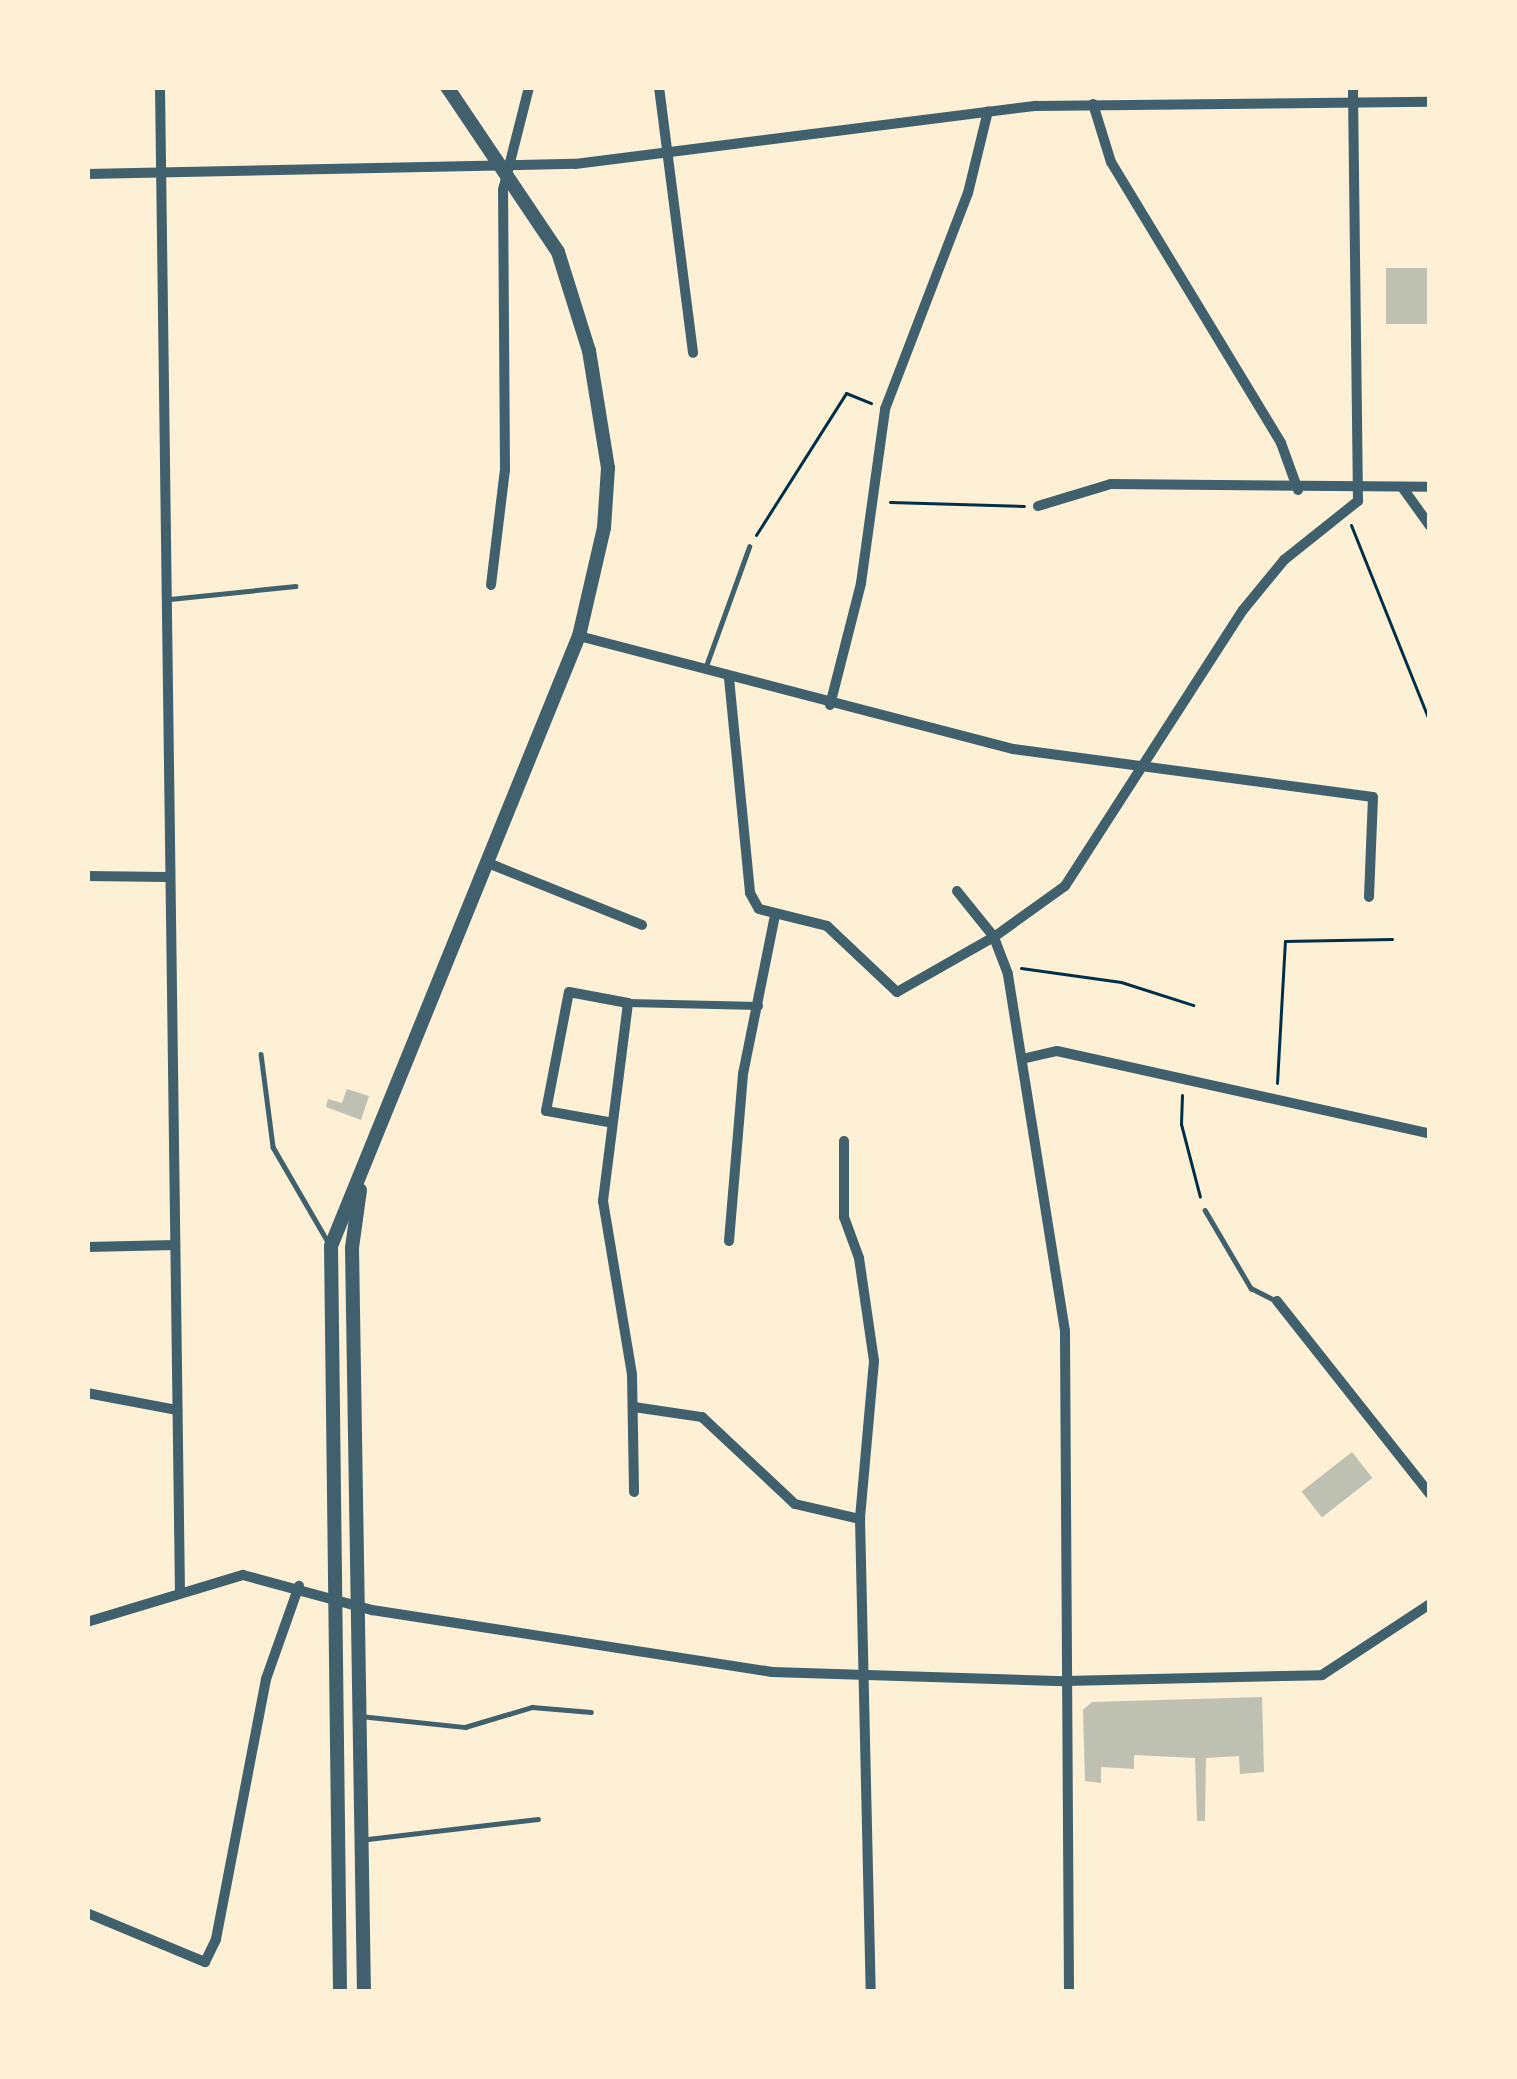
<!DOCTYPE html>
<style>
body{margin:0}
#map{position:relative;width:1517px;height:2079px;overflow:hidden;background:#fdf0d5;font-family:Ubuntu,sans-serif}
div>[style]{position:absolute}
.building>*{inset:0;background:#bec0b2;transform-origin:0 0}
.path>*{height:3px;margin:-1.5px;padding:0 1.5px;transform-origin:1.5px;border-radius:1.5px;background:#003049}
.service>*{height:4.5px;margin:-2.25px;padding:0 2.25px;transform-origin:2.25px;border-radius:2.25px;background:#3f606c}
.pedestrian>*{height:8px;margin:-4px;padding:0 4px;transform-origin:4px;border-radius:4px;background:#3f606c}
.minor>*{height:10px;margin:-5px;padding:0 5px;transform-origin:5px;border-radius:5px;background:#3f606c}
.tertiary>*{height:14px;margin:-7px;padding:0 7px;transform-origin:7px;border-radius:7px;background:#3f606c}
span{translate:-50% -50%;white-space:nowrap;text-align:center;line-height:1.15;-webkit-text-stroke:12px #fdf0d5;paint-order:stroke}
.frame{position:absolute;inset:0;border:90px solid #fdf0d5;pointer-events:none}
</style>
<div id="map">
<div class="building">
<i style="left:1386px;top:268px;width:44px;height:56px"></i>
<i style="clip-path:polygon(347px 1089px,369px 1096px,361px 1120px,326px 1107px,328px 1099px,342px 1103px)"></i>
<i style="left:1352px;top:1452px;width:33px;height:64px;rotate:52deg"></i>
<i style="clip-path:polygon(1262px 1697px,1264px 1772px,1240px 1774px,1239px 1756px,1206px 1758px,1205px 1821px,1197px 1821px,1195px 1758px,1134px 1755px,1134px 1769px,1101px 1767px,1101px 1783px,1085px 1781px,1083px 1710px,1092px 1702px)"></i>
</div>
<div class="path">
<i style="left:890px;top:502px;width:134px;rotate:1.7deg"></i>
<i style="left:1351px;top:525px;width:213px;rotate:68.2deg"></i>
<i style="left:756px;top:535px;width:168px;rotate:-57.6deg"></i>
<i style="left:846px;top:393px;width:27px;rotate:22deg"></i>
<i style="left:1021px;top:968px;width:101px;rotate:8deg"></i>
<i style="left:1121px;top:982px;width:76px;rotate:17.7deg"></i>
<i style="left:1277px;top:1083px;width:142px;rotate:-86.8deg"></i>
<i style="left:1285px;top:941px;width:107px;rotate:-1.1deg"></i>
<i style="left:1182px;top:1095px;width:29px;rotate:92deg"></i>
<i style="left:1181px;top:1124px;width:75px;rotate:75.4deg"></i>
</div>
<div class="service">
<i style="left:170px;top:599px;width:126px;rotate:-5.9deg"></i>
<i style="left:706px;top:666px;width:127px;rotate:-70.1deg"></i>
<i style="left:261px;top:1054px;width:94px;rotate:82.6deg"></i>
<i style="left:273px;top:1147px;width:110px;rotate:59.9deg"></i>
<i style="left:1205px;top:1210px;width:91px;rotate:59.5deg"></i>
<i style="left:1251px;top:1288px;width:29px;rotate:27deg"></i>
<i style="left:360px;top:1716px;width:106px;rotate:6deg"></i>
<i style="left:465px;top:1727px;width:70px;rotate:-16.6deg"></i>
<i style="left:532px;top:1707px;width:59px;rotate:4.8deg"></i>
<i style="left:368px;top:1839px;width:171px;rotate:-6.7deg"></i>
</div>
<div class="pedestrian">
<i style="left:628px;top:1003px;width:131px;rotate:1.3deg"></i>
</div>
<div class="minor">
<i style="left:160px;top:87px;width:1504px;rotate:89.24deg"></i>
<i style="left:659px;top:87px;width:268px;rotate:82.7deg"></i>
<i style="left:1093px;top:104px;width:61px;rotate:72.8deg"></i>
<i style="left:1111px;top:162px;width:328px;rotate:58.8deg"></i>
<i style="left:1281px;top:443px;width:50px;rotate:70.1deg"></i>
<i style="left:87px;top:174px;width:488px;rotate:-1.2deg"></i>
<i style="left:575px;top:164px;width:465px;rotate:-7.2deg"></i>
<i style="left:1036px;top:106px;width:394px;rotate:-0.6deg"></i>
<i style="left:1402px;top:487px;width:48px;rotate:54.3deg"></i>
<i style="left:1038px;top:506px;width:76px;rotate:-16.8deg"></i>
<i style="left:1111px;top:484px;width:319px;rotate:0.5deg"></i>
<i style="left:491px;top:585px;width:116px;rotate:-83.1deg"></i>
<i style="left:505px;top:470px;width:280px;rotate:-90.4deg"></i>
<i style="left:503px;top:190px;width:106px;rotate:-75.8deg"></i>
<i style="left:579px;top:636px;width:448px;rotate:14.6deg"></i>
<i style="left:1013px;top:749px;width:363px;rotate:7.6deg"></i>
<i style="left:1373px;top:797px;width:100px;rotate:92.3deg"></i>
<i style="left:729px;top:678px;width:216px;rotate:84.4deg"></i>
<i style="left:750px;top:893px;width:18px;rotate:61deg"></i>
<i style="left:759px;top:909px;width:70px;rotate:14deg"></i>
<i style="left:827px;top:926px;width:96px;rotate:43.3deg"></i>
<i style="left:897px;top:992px;width:112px;rotate:-29.6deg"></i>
<i style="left:994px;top:937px;width:59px;rotate:-128.8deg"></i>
<i style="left:830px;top:705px;width:126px;rotate:-75.7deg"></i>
<i style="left:861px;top:583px;width:176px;rotate:-82.1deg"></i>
<i style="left:885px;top:409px;width:231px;rotate:-69deg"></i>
<i style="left:968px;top:193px;width:84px;rotate:-76.3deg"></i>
<i style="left:488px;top:863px;width:166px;rotate:21.9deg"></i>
<i style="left:87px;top:876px;width:80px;rotate:0.7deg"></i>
<i style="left:1022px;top:1059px;width:36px;rotate:-13deg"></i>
<i style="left:1057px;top:1051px;width:382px;rotate:12.5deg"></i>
<i style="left:608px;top:1122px;width:63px;rotate:-169.9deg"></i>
<i style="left:546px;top:1111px;width:121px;rotate:-79.1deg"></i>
<i style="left:569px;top:992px;width:60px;rotate:10.6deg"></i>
<i style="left:628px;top:1003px;width:200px;rotate:97.2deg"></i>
<i style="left:603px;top:1201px;width:176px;rotate:80.5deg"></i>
<i style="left:632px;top:1375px;width:117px;rotate:89deg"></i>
<i style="left:844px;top:1141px;width:76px;rotate:90deg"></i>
<i style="left:844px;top:1217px;width:44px;rotate:69.9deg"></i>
<i style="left:859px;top:1258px;width:104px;rotate:81.7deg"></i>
<i style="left:874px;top:1361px;width:159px;rotate:95.1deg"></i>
<i style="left:860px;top:1519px;width:473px;rotate:88.7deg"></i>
<i style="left:729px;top:1241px;width:168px;rotate:-85.2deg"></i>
<i style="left:743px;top:1074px;width:162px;rotate:-78.6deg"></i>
<i style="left:87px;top:1247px;width:88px;rotate:-1.3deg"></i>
<i style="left:1277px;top:1301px;width:246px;rotate:51.6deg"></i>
<i style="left:87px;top:1393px;width:92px;rotate:10.7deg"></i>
<i style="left:634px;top:1407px;width:69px;rotate:8.4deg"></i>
<i style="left:702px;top:1417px;width:127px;rotate:43.1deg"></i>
<i style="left:795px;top:1504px;width:67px;rotate:13deg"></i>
<i style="left:87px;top:1622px;width:163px;rotate:-16.8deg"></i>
<i style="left:243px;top:1575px;width:134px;rotate:15.2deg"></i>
<i style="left:372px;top:1610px;width:405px;rotate:8.8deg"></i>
<i style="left:772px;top:1672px;width:293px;rotate:1.8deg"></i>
<i style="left:1065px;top:1681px;width:257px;rotate:-1.3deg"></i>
<i style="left:1322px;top:1675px;width:129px;rotate:-33.3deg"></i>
<i style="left:87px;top:1913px;width:128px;rotate:22.6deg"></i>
<i style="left:205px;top:1962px;width:25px;rotate:-64deg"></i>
<i style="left:216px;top:1939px;width:265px;rotate:-79.1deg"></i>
<i style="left:266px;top:1679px;width:99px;rotate:-70.5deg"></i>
<i style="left:1069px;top:1992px;width:661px;rotate:-90.35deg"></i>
<i style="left:1065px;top:1331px;width:362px;rotate:-99.1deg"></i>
<i style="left:1008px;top:974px;width:40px;rotate:-111deg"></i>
<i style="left:994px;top:937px;width:87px;rotate:-35.7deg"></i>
<i style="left:1065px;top:886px;width:328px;rotate:-57.2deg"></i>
<i style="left:1243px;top:610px;width:65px;rotate:-50.6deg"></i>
<i style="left:1284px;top:560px;width:95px;rotate:-38.6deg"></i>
<i style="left:1358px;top:501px;width:414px;rotate:-90.7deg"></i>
</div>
<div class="tertiary">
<i style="left:360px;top:1190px;width:59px;rotate:97.9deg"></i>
<i style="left:352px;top:1248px;width:744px;rotate:89.08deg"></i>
<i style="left:340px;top:1992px;width:746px;rotate:-90.69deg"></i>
<i style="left:331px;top:1246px;width:658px;rotate:-67.88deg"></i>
<i style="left:579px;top:636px;width:111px;rotate:-77deg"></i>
<i style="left:604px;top:528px;width:60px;rotate:-86.2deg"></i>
<i style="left:608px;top:468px;width:119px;rotate:-99.2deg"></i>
<i style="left:589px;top:351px;width:104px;rotate:-107.4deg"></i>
<i style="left:558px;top:252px;width:199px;rotate:-123.9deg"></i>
</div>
<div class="frame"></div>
</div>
